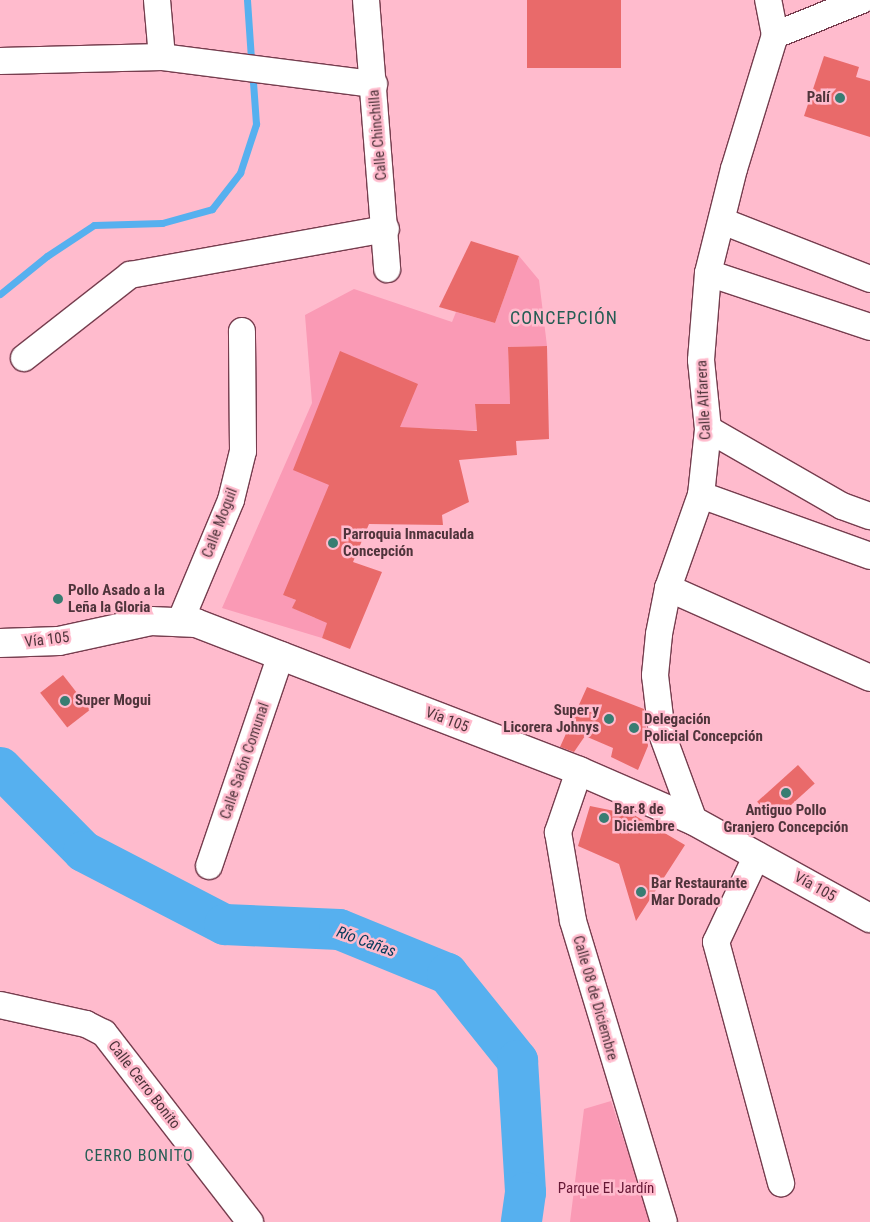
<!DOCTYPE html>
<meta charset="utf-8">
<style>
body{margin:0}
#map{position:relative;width:870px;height:1222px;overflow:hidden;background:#ffbbcd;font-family:"Roboto Condensed",sans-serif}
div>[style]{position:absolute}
.green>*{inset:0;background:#fa9ab5}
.stream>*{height:7px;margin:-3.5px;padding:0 3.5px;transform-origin:3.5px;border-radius:3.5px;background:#56b0ef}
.river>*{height:41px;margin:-20.5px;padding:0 20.5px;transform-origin:20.5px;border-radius:20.5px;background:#56b0ef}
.building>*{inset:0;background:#e96a6a;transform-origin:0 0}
.roads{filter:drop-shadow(1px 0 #763d4e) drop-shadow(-1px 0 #763d4e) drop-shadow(0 1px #763d4e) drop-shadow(0 -1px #763d4e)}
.minor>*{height:26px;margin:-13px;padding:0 13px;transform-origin:13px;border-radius:13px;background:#fff}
.major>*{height:28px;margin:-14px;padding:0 14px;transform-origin:14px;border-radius:14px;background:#fff}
.dots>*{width:14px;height:14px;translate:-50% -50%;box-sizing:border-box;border:2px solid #ffbbcd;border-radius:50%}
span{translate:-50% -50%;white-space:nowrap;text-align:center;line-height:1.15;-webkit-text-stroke:5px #ffbbcd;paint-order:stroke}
.poi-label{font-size:15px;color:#4f343b;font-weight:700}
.right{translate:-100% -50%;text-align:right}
.left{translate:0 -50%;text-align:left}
.street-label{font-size:15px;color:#4f343b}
.park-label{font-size:15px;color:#651735}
.water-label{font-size:16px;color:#063b5a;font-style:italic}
.neighbourhood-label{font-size:16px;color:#255d54;letter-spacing:1px}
.quarter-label{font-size:18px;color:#255d54;letter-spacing:1px}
</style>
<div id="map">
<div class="green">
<i style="clip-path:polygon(519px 256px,539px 280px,547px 346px,508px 347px,510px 404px,475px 405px,477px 430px,453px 430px,442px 459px,443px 429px,417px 428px,409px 485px,283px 595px,296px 600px,293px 608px,315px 618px,331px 613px,322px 638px,222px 608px,312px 403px,305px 315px,354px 289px,452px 322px,456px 312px,495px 323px)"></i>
<i style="clip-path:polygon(611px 1101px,651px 1222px,570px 1222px,584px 1109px)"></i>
</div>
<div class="stream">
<i style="left:247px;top:0;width:58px;rotate:86.1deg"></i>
<i style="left:0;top:294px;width:60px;rotate:-39deg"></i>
<i style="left:47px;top:256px;width:56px;rotate:-33.4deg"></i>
<i style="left:94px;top:225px;width:68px;rotate:-1.7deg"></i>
<i style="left:162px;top:223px;width:52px;rotate:-15.6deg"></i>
<i style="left:212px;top:209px;width:46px;rotate:-52.1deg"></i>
<i style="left:240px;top:173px;width:52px;rotate:-71.9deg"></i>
<i style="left:256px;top:124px;width:42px;rotate:-94.1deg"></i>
</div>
<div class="river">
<i style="left:0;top:767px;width:118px;rotate:45.3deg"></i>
<i style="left:83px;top:851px;width:159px;rotate:27.4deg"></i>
<i style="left:224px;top:924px;width:115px;rotate:2.5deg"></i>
<i style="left:339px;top:929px;width:117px;rotate:22.2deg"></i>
<i style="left:447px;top:973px;width:112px;rotate:51.2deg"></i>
<i style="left:517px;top:1060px;width:132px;rotate:86.5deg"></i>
<i style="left:525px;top:1192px;width:30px;rotate:98deg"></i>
</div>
<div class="building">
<i style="left:527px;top:0;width:94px;height:68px"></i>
<i style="clip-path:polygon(824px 56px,859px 67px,856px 77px,870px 81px,870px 137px,804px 116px)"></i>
<i style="clip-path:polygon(471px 241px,519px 256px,495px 323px,439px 307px)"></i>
<i style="clip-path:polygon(547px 346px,549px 439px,516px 441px,517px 455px,459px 460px,469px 502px,442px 515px,443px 525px,369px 524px,353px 562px,382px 572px,350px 649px,322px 638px,327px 623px,292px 608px,296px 600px,283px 595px,329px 485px,293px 470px,340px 351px,418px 384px,400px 427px,477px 431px,475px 404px,510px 404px,508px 347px)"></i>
<i style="left:63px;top:675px;width:44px;height:29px;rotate:52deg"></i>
<i style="clip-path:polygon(587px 687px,644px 709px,648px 746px,638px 770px,611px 757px,613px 748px,585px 736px,574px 752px,560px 747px)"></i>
<i style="left:798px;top:765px;width:25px;height:55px;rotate:48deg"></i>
<i style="clip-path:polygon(590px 806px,634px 815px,685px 845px,636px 921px,619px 864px,578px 846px)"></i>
</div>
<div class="roads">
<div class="minor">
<i style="left:157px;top:0;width:57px;rotate:85deg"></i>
<i style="left:366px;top:0;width:270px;rotate:85.5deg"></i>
<i style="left:775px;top:35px;width:94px;rotate:-21.9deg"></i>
<i style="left:0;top:61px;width:162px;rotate:-1.4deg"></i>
<i style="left:162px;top:57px;width:214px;rotate:7.3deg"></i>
<i style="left:722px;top:221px;width:159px;rotate:21.4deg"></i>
<i style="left:708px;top:273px;width:171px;rotate:18.4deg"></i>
<i style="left:24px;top:358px;width:135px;rotate:-38.1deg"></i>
<i style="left:130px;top:275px;width:260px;rotate:-10.2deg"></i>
<i style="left:708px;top:429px;width:155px;rotate:29.9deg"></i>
<i style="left:842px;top:506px;width:30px;rotate:20deg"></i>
<i style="left:701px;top:495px;width:180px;rotate:19.8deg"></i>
<i style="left:668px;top:588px;width:221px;rotate:24deg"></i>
<i style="left:180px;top:622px;width:132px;rotate:-67.3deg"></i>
<i style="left:231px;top:500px;width:50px;rotate:-76.2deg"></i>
<i style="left:243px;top:451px;width:120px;rotate:-90.5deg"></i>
<i style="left:579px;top:771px;width:65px;rotate:109deg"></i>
<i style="left:558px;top:832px;width:90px;rotate:80.4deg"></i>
<i style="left:573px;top:921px;width:314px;rotate:73.2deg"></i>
<i style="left:694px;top:821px;width:93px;rotate:-110.2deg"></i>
<i style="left:662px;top:734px;width:59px;rotate:-96.8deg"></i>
<i style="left:655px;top:675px;width:41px;rotate:-84.4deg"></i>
<i style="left:659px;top:634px;width:47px;rotate:-78.9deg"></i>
<i style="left:668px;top:588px;width:99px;rotate:-70.5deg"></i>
<i style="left:701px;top:495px;width:66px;rotate:-83.9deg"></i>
<i style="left:708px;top:429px;width:69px;rotate:-95.8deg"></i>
<i style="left:701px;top:360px;width:87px;rotate:-85.4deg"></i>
<i style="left:708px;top:273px;width:107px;rotate:-76deg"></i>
<i style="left:734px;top:169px;width:140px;rotate:-73deg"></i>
<i style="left:775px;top:35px;width:36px;rotate:-101deg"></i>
<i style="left:757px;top:855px;width:96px;rotate:115.2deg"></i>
<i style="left:716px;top:942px;width:250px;rotate:74.9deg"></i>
<i style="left:209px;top:866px;width:223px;rotate:-71.2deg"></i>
<i style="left:0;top:1005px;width:88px;rotate:12.5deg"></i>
<i style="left:86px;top:1024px;width:20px;rotate:27deg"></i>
<i style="left:104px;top:1033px;width:239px;rotate:52.3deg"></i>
</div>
<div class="major">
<i style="left:0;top:643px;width:59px;rotate:-1.9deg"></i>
<i style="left:59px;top:641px;width:94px;rotate:-12.3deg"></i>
<i style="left:151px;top:621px;width:45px;rotate:2.5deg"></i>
<i style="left:196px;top:623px;width:411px;rotate:21.1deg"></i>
<i style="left:579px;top:771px;width:125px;rotate:23.5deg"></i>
<i style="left:694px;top:821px;width:201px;rotate:28.9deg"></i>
</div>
</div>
<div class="dots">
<i style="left:840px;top:98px;background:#387d72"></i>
<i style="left:333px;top:543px;background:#387d72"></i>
<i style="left:58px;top:599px;background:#387d72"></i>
<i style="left:65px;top:701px;background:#387d72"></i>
<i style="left:609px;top:719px;background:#387d72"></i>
<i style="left:634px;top:728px;background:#387d72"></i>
<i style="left:786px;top:793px;background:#387d72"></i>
<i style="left:604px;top:818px;background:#387d72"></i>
<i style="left:641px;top:892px;background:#387d72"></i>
</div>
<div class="poi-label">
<span class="right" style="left:830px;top:98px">Palí</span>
<span class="left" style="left:343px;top:543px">Parroquia Inmaculada<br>Concepción</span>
<span class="left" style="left:68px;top:599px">Pollo Asado a la<br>Leña la Gloria</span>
<span class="left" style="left:75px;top:701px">Super Mogui</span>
<span class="right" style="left:599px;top:719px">Super y<br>Licorera Johnys</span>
<span class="left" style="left:644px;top:728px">Delegación<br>Policial Concepción</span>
<span class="left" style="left:614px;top:818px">Bar 8 de<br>Diciembre</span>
<span style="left:786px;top:819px">Antiguo Pollo<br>Granjero Concepción</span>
<span class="left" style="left:651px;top:892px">Bar Restaurante<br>Mar Dorado</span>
</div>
<div class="street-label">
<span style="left:378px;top:135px;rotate:-95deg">Calle Chinchilla</span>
<span style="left:704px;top:400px;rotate:-93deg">Calle Alfarera</span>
<span style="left:220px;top:523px;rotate:-69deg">Calle Moguil</span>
<span style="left:47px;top:640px;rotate:-7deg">Vía 105</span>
<span style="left:447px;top:720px;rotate:21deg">Vía 105</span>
<span style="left:245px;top:761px;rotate:-71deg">Calle Salón Comunal</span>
<span style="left:815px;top:887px;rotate:29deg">Vía 105</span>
<span style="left:595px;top:998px;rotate:74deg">Calle 08 de Diciembre</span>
<span style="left:144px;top:1085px;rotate:52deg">Calle Cerro Bonito</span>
</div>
<div class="park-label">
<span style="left:606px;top:1189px">Parque El Jardín</span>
</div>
<div class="water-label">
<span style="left:366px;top:942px;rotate:20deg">Río Cañas</span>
</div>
<div class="neighbourhood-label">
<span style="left:139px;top:1156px">CERRO BONITO</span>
</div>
<div class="quarter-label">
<span style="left:564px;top:318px">CONCEPCIÓN</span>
</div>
</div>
